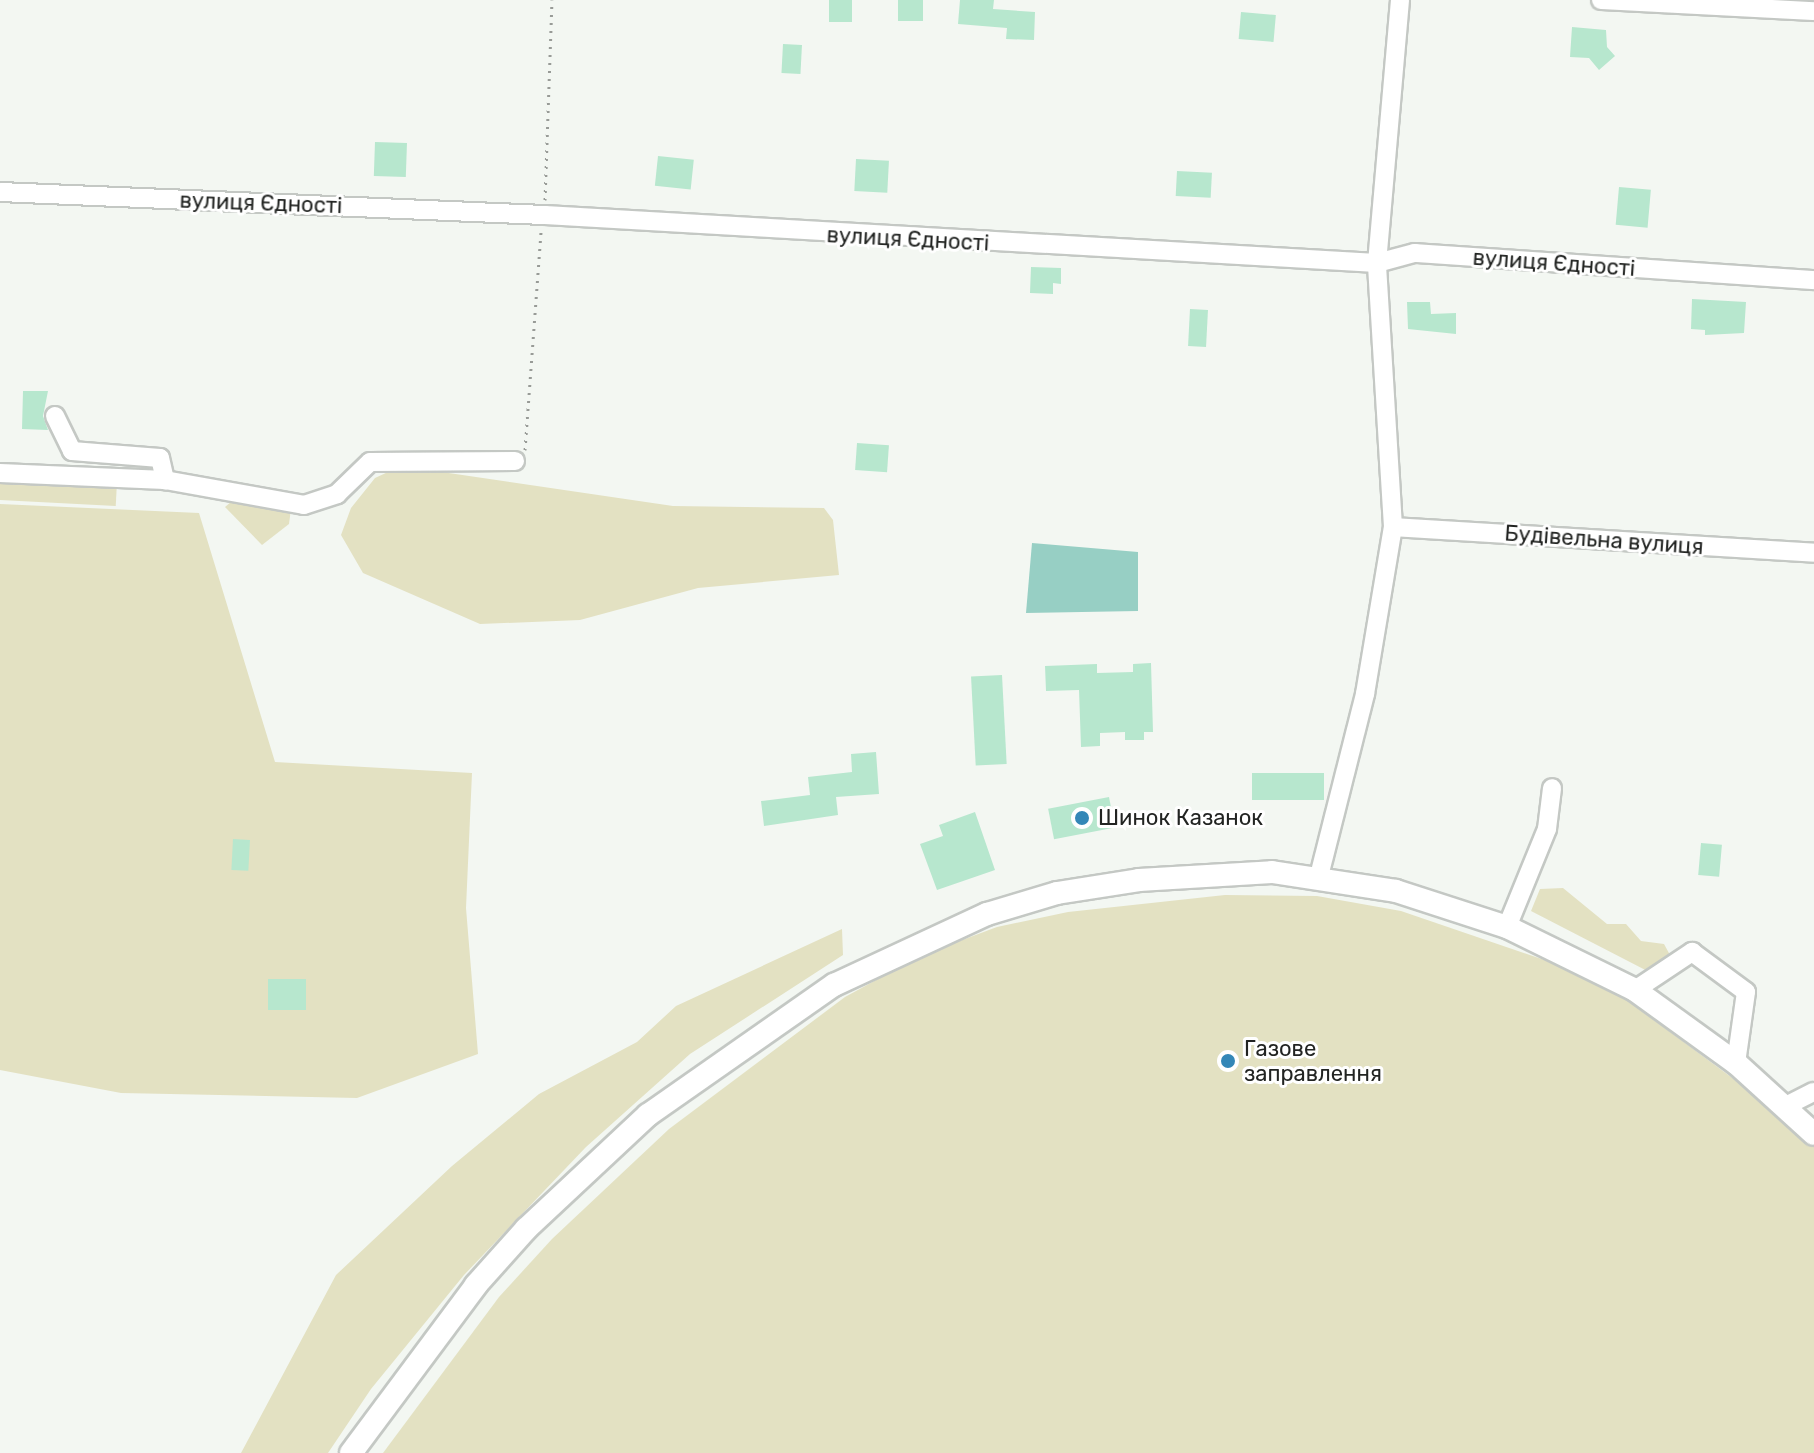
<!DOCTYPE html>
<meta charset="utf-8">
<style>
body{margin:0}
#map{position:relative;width:1814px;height:1453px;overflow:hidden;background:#f3f7f2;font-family:Rubik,sans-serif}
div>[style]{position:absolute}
.green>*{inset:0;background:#e3e1c2;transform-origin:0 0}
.water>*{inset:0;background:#97cfc4}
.building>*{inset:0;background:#b7e7ce;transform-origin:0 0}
.path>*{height:3px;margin-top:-1.5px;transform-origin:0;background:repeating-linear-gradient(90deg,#989b97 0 2px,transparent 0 8px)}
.roads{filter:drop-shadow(2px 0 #c4c8c4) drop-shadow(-2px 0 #c4c8c4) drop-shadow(0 2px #c4c8c4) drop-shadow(0 -2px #c4c8c4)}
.minor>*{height:18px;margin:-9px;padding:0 9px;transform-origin:9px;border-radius:9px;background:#fff}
.major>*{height:22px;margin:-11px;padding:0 11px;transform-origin:11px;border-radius:11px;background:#fff}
.dots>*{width:22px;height:22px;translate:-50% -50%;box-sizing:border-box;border:4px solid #fff;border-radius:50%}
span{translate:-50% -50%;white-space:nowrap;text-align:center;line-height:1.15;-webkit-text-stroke:6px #fff;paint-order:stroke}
.street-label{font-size:22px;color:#222422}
.poi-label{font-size:22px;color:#222422}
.left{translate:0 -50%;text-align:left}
</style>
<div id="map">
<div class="green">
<i style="clip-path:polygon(401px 466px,673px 506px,824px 508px,833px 520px,839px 575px,698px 588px,580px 620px,480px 624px,363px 573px,341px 535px,351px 508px,375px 478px)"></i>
<i style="left:0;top:479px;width:117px;height:21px;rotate:3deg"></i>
<i style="clip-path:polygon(244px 491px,291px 509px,289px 524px,262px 545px,225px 507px)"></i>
<i style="clip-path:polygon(0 504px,199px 513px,275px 762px,472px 773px,466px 908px,478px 1054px,357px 1098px,121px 1093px,0 1070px)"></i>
<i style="clip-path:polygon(1563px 888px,1607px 924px,1626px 924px,1641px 941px,1664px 944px,1670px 955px,1657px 976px,1531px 911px,1540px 889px)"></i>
<i style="clip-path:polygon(1225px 895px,1317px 896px,1401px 911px,1571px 969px,1631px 1003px,1781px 1114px,1814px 1146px,1814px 1453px,383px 1453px,499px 1297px,552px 1239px,669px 1129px,845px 997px,922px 955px,997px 927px,1068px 912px)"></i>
<i style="clip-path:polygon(842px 929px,843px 955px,690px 1054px,586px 1147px,464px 1275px,371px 1389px,328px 1453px,241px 1453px,336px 1275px,452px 1166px,539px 1094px,637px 1042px,676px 1006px)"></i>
</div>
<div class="water">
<i style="clip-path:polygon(1032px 543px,1138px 552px,1138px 611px,1026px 613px)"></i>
</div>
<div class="building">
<i style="left:829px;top:0;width:23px;height:22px"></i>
<i style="left:898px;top:0;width:25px;height:21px"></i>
<i style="clip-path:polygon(960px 0,994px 0,993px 9px,1035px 12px,1034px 40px,1006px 39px,1007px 28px,958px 24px)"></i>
<i style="left:1241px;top:12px;width:35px;height:27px;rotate:5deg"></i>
<i style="clip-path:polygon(1572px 27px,1606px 30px,1607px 47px,1615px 56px,1599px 70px,1589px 58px,1570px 57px)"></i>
<i style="left:783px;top:44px;width:19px;height:29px;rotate:3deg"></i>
<i style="left:375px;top:142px;width:32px;height:34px;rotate:2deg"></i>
<i style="left:658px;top:156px;width:36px;height:30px;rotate:6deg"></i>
<i style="left:856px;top:159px;width:33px;height:32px;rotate:3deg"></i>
<i style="left:1177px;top:171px;width:35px;height:25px;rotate:3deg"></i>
<i style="left:1619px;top:187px;width:32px;height:38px;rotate:5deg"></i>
<i style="clip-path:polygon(1031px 267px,1061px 268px,1061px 284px,1053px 283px,1053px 294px,1030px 293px)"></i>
<i style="clip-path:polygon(1692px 299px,1746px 302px,1744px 333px,1705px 335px,1705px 330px,1691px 329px)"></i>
<i style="clip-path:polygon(1407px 302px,1430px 302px,1431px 314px,1456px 313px,1456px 334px,1408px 329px)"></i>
<i style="left:1190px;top:309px;width:18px;height:37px;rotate:3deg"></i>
<i style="clip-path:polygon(23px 391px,48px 391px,43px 416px,48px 430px,22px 429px)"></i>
<i style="left:857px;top:443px;width:32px;height:27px;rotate:4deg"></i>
<i style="clip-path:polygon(1151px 663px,1153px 732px,1144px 732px,1144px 740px,1125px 740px,1125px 732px,1100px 733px,1100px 746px,1081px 747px,1079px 690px,1046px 691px,1045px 666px,1097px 664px,1097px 673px,1133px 672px,1133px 664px)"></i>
<i style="left:1002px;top:675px;width:89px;height:31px;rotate:87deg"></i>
<i style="clip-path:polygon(876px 752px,879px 794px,836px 797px,838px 815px,764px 826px,761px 801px,810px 795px,808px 777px,852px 772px,851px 754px)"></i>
<i style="left:1324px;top:773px;width:27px;height:72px;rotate:90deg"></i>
<i style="left:1109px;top:797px;width:31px;height:62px;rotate:79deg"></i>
<i style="clip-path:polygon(975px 812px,995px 870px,937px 890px,920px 844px,943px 836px,939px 825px)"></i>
<i style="left:233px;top:839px;width:17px;height:31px;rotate:3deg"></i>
<i style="left:1701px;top:843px;width:21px;height:32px;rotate:5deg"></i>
<i style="left:268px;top:979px;width:38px;height:31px"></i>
</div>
<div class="path">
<i style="left:545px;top:200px;width:200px;rotate:-88deg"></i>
<i style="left:525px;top:450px;width:220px;rotate:-85.8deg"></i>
</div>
<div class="roads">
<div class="minor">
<i style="left:1601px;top:0;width:213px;rotate:3deg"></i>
<i style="left:0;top:192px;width:545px;rotate:2.42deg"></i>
<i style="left:545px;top:215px;width:833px;rotate:3.3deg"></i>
<i style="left:1377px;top:263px;width:39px;rotate:-15deg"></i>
<i style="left:1415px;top:253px;width:400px;rotate:3.9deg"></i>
<i style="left:55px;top:416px;width:39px;rotate:64deg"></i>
<i style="left:72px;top:451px;width:88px;rotate:4.5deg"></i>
<i style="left:160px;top:458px;width:23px;rotate:77deg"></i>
<i style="left:0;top:473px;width:165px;rotate:2.4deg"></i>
<i style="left:165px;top:480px;width:141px;rotate:10.2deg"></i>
<i style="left:304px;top:505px;width:35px;rotate:-18deg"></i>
<i style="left:337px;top:494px;width:46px;rotate:-44.1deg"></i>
<i style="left:370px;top:462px;width:145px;rotate:-0.4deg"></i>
<i style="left:1393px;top:527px;width:422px;rotate:3.5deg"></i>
<i style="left:1319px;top:876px;width:188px;rotate:-75.8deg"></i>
<i style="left:1365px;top:694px;width:169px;rotate:-80.5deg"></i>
<i style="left:1393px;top:527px;width:264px;rotate:-93.5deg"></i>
<i style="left:1377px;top:263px;width:264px;rotate:-85deg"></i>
<i style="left:1507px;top:927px;width:106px;rotate:-67.8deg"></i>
<i style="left:1547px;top:829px;width:41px;rotate:-83deg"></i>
<i style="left:1635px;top:990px;width:69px;rotate:-33.7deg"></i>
<i style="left:1692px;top:952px;width:67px;rotate:36.5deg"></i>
<i style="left:1746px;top:992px;width:72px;rotate:98deg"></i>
<i style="left:1786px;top:1106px;width:31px;rotate:-27deg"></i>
</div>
<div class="major">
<i style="left:351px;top:1453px;width:209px;rotate:-53.3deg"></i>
<i style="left:476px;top:1285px;width:75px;rotate:-48.2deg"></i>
<i style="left:526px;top:1229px;width:167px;rotate:-43.1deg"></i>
<i style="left:648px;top:1115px;width:227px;rotate:-35deg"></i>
<i style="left:834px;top:985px;width:169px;rotate:-24.9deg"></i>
<i style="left:987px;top:914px;width:73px;rotate:-16.7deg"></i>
<i style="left:1057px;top:893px;width:83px;rotate:-9deg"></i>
<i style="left:1139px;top:880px;width:133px;rotate:-3.4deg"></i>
<i style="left:1272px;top:872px;width:125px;rotate:8.7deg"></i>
<i style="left:1396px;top:891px;width:117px;rotate:18deg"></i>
<i style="left:1507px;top:927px;width:143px;rotate:26.2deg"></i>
<i style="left:1635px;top:990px;width:125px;rotate:35.9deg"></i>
<i style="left:1736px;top:1063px;width:105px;rotate:42.3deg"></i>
</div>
</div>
<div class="dots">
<i style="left:1082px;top:818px;background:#3487b7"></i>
<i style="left:1228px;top:1061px;background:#3487b7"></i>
</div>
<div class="street-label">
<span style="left:261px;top:203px;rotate:2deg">вулиця Єдності</span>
<span style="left:908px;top:239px;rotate:3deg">вулиця Єдності</span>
<span style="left:1554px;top:263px;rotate:4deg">вулиця Єдності</span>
<span style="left:1604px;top:540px;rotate:4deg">Будівельна вулиця</span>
</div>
<div class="poi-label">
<span class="left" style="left:1098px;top:818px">Шинок Казанок</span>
<span class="left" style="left:1244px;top:1061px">Газове<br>заправлення</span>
</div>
</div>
